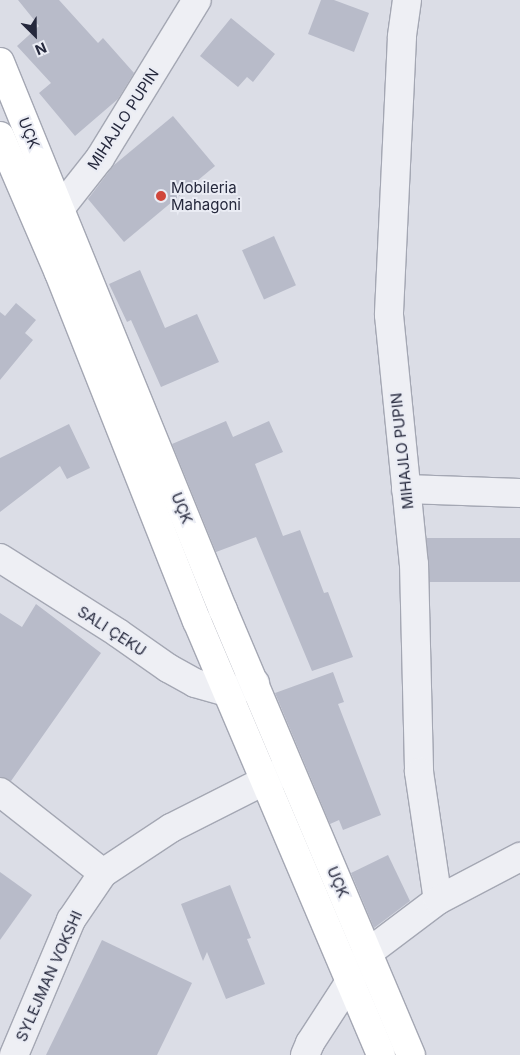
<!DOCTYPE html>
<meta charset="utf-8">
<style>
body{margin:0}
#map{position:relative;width:520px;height:1055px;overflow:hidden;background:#dbdde6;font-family:Inter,sans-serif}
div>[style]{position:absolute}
.building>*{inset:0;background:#b8bbc9;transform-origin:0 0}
.roads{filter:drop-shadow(1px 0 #a4a7b3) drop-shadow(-1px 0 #a4a7b3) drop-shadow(0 1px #a4a7b3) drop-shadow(0 -1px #a4a7b3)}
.street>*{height:28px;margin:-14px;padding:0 14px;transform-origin:14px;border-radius:14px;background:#eeeff4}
.secondary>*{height:28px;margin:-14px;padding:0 14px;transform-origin:14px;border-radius:14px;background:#fff}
.dots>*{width:14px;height:14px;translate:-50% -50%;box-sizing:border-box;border:2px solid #eaecf4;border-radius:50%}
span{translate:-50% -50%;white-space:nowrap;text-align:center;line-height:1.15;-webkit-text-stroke:4px #eaecf4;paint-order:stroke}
.street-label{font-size:15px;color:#25283c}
.poi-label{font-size:15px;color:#25283c}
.left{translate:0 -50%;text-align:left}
.north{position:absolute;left:10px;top:10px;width:50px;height:50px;-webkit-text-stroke:4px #eaecf4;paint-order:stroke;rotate:157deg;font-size:14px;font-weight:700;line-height:20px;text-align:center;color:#25283c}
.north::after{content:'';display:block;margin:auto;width:18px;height:22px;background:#25283c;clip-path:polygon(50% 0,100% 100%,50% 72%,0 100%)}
</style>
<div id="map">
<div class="building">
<i style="clip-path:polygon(18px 0,59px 0,98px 43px,103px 38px,134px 73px,118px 99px,75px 136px,39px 93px,51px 83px,17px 46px,39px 26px)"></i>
<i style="clip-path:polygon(321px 0,334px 0,369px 13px,354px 52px,308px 34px)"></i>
<i style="clip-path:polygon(231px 18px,275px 54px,253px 82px,247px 77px,238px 87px,200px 56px)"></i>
<i style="clip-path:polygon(173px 116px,215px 166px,124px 242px,88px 199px,114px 165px)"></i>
<i style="left:274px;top:236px;width:54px;height:35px;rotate:66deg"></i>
<i style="clip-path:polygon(140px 270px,165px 328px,197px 314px,219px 362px,161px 387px,131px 320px,127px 322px,109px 284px)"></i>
<i style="clip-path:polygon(16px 303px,36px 320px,25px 333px,33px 340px,0 380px,0 312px,5px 316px)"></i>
<i style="clip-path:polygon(226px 421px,233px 437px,269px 421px,283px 452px,255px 464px,283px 536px,300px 530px,324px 593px,328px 592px,353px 657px,312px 671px,256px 537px,216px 552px,172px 444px)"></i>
<i style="clip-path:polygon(69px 424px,90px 468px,67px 479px,60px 466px,0 512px,0 458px)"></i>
<i style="left:520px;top:538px;width:44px;height:93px;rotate:90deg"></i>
<i style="clip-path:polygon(36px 604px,101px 653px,11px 781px,0 777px,0 613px,22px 627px)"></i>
<i style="clip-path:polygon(333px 672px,344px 702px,338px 704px,381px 815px,343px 830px,339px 820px,330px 824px,275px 693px)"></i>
<i style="clip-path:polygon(388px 855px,410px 901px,374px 928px,351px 873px)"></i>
<i style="clip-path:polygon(0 872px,32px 895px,0 940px)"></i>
<i style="clip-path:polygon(230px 885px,251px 938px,247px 939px,265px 984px,226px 999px,207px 952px,203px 961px,181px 904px)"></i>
<i style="clip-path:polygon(102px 940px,192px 983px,157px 1055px,46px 1055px)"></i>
</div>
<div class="roads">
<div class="street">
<i style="left:407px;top:0;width:37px;rotate:98deg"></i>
<i style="left:402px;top:37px;width:278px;rotate:92.7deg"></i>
<i style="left:389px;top:315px;width:250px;rotate:84.3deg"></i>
<i style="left:414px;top:564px;width:208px;rotate:88.6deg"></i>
<i style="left:419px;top:772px;width:129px;rotate:81.6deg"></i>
<i style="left:47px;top:225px;width:85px;rotate:-51.7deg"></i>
<i style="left:100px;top:158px;width:185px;rotate:-58.5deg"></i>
<i style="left:406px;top:489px;width:114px;rotate:2deg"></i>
<i style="left:0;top:558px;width:140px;rotate:32.4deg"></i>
<i style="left:118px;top:633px;width:61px;rotate:35deg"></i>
<i style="left:168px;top:668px;width:31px;rotate:29deg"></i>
<i style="left:195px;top:683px;width:35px;rotate:16deg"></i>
<i style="left:229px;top:693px;width:28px;rotate:-21deg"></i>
<i style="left:0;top:792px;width:131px;rotate:38.2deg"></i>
<i style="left:14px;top:1055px;width:147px;rotate:-67.1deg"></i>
<i style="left:71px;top:920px;width:57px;rotate:-55.8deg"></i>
<i style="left:103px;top:873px;width:82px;rotate:-33.5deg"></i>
<i style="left:171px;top:828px;width:129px;rotate:-26.8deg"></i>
<i style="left:305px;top:1055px;width:13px;rotate:-67deg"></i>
<i style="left:310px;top:1043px;width:108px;rotate:-57deg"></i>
<i style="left:369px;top:952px;width:86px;rotate:-37deg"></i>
<i style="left:438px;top:900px;width:93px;rotate:-27.7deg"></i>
</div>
<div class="secondary">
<i style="left:0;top:62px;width:592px;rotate:67.86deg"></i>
<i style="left:223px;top:610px;width:483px;rotate:67.1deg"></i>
<i style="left:0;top:136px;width:149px;rotate:66.7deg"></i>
<i style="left:59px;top:273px;width:374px;rotate:68.4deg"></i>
<i style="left:197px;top:621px;width:471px;rotate:67deg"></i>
</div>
</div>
<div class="dots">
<i style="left:161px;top:196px;background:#d0463b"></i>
</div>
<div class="street-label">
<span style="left:123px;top:119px;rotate:-57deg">MIHAJLO PUPIN</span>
<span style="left:29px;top:133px;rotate:68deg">UÇK</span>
<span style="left:402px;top:451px;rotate:-96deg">MIHAJLO PUPIN</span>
<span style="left:182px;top:508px;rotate:68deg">UÇK</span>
<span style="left:112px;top:631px;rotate:33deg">SALI ÇEKU</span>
<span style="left:338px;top:882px;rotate:67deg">UÇK</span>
<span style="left:49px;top:976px;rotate:-66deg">SYLEJMAN VOKSHI</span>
</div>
<div class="poi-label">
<span class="left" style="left:171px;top:196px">Mobileria<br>Mahagoni</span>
</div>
<div class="north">N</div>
</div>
